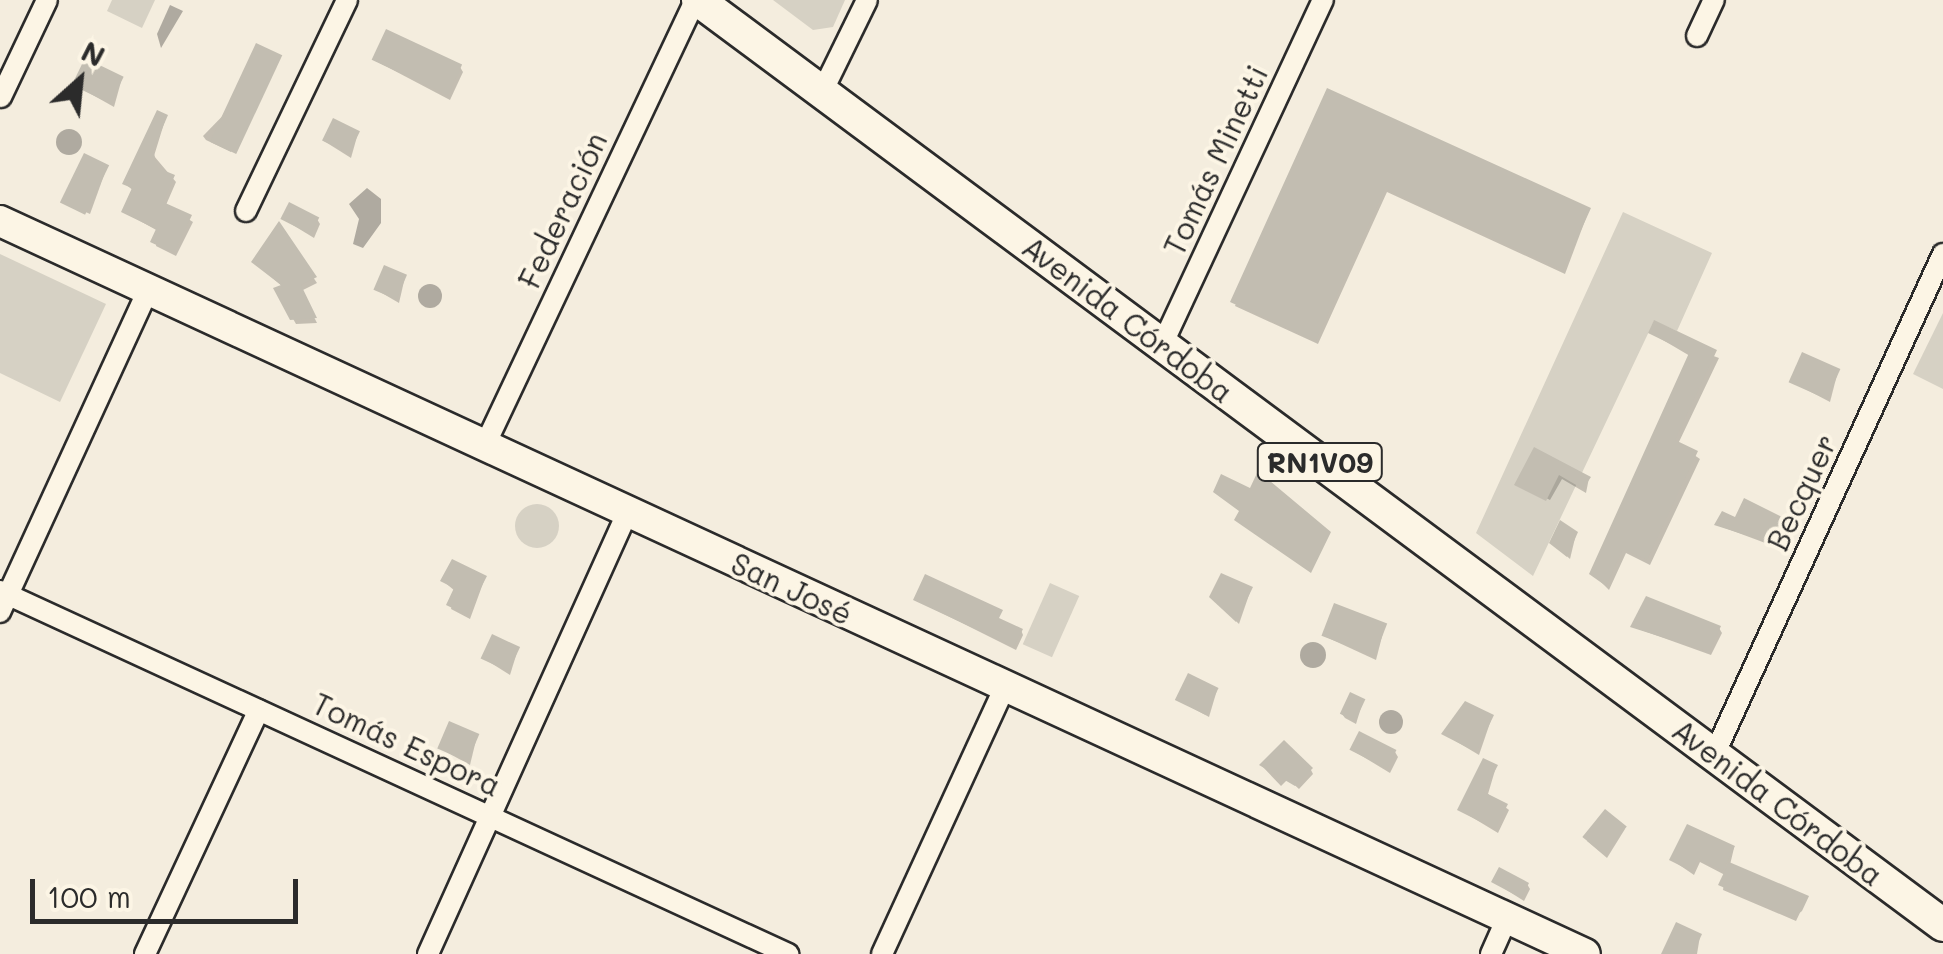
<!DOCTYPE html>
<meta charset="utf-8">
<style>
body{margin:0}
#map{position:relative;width:1943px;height:954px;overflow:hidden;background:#f4edde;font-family:Mali,sans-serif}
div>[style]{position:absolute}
.green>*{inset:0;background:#d6d1c4;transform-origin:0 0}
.round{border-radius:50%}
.water>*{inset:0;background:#afaaa0}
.shadow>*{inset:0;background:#0003}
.building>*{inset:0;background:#c2bdb1;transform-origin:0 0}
.roads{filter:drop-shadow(2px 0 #2b2b2b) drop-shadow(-2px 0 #2b2b2b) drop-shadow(0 2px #2b2b2b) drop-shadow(0 -2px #2b2b2b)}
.street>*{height:20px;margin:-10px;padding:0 10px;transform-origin:10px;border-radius:10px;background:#fcf5e5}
.secondary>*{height:30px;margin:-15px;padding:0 15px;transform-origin:15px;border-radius:15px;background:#fcf5e5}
.primary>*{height:32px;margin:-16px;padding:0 16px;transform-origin:16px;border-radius:16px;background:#fcf5e5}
span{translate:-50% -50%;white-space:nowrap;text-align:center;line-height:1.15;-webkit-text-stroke:8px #fcf5e5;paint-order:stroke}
.shield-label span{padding:2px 8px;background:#fcf5e5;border:2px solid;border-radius:8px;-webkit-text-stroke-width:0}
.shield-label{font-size:28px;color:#2b2b2b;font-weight:700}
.street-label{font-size:30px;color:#2b2b2b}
.north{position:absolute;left:30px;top:30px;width:100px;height:100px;-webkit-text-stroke:8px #fcf5e5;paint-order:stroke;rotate:27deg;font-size:28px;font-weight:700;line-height:40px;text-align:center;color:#2b2b2b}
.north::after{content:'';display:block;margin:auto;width:35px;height:45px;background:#2b2b2b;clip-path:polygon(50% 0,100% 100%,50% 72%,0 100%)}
.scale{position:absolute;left:30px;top:879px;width:268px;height:45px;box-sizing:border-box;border:5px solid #2b2b2b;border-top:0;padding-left:12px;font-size:30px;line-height:35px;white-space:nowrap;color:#2b2b2b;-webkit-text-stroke:8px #fcf5e5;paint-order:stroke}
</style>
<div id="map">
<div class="green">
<i style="clip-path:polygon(112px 0,155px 0,142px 28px,107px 11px)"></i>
<i style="clip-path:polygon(773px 0,845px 0,833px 27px,813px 30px)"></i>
<i style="clip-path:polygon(1623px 212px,1712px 253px,1677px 331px,1654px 321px,1533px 576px,1476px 533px)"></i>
<i style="clip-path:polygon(0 254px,106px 304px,60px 402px,0 373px)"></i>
<i style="clip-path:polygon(1943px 313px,1943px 389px,1913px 374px)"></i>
<i class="round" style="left:515px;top:504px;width:44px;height:44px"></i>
<i style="left:1050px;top:583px;width:32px;height:67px;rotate:24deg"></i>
</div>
<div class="water">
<i style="clip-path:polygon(170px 5px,183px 11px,161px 48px,157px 34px)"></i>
<i class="round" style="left:56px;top:129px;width:26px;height:26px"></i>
<i style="clip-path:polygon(367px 188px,381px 199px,381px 223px,363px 248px,353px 244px,359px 219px,349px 204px)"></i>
<i class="round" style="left:418px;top:284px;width:24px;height:24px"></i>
<i class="round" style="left:1300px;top:642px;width:26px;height:26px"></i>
<i class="round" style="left:1379px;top:710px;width:24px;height:24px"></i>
</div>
<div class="shadow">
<i style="clip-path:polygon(280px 57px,231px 152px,206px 140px,203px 136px)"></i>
<i style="clip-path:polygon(374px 60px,460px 67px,463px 72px,450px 100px)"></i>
<i style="clip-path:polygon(122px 78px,114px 107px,75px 85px)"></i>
<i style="clip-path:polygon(1328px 91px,1589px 210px,1565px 274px,1387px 192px,1318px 344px,1235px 306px)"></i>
<i style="clip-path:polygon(166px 117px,154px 156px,176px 182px,166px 205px,193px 222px,176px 256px,156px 246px,158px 231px,124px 212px,134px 191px,125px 184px)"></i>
<i style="clip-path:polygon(358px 133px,351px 158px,324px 141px)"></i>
<i style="clip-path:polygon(107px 167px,90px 214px,64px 202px)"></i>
<i style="clip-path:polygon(283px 219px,317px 219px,320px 224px,314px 238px)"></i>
<i style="clip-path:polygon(279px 226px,317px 283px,301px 291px,317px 323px,296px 324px,276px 289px,283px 287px,254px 262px)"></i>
<i style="clip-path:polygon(405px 277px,399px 303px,375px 289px)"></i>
<i style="clip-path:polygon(1651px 333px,1719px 358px,1678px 444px,1700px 459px,1650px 565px,1626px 553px,1609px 590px,1592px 573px,1690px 356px)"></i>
<i style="clip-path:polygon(1838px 371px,1830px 402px,1792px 382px)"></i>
<i style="clip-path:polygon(1535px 450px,1589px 478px,1586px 493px,1562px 479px,1550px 500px,1517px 483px)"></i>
<i style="clip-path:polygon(1736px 520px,1784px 521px,1787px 525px,1776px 547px,1717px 525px)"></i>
<i style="clip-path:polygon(1576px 534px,1570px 559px,1552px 543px)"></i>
<i style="clip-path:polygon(485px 578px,470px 619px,451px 609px,455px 591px,443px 581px)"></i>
<i style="clip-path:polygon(1251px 589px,1239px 624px,1211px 597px)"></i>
<i style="clip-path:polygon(916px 600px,1021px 630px,1023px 635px,1016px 650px)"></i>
<i style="clip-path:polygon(1385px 625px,1376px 660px,1324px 636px)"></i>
<i style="clip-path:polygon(1633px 627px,1719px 628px,1722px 633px,1711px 655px)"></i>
<i style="clip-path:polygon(518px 649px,510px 675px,483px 658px)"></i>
<i style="clip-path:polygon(1217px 690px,1209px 717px,1178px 700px)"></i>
<i style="clip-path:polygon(1363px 701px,1356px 724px,1345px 718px,1342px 714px)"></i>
<i style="clip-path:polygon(1492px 717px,1479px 755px,1444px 734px)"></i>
<i style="clip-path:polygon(477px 736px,470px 765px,439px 748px)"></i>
<i style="clip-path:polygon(1352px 750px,1395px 752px,1398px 757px,1390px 773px)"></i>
<i style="clip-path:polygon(1262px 766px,1311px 770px,1313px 774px,1299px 789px,1288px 779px,1281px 786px)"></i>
<i style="clip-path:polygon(1496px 767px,1488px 794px,1509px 810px,1498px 833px,1460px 810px)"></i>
<i style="clip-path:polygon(1625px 829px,1607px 858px,1587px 841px)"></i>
<i style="clip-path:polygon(1734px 848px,1730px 865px,1807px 898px,1796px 921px,1723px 890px,1725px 875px,1700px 862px,1694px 875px,1672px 860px)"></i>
<i style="clip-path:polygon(1494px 882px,1527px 884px,1530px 889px,1524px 901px)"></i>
<i style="clip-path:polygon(1700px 936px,1697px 954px,1667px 954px)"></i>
</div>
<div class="building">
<i style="left:386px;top:29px;width:84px;height:34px;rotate:25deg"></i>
<i style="left:256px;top:43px;width:29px;height:109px;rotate:25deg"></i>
<i style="left:85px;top:58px;width:43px;height:30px;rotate:26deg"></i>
<i style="clip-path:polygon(1327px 88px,1591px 208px,1563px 270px,1385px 189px,1316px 341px,1230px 302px)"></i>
<i style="clip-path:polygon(157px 110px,168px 115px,153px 150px,158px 168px,175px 175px,163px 202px,192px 215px,174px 253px,150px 242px,156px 229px,121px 212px,132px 188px,122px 184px)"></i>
<i style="left:333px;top:118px;width:30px;height:25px;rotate:26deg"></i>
<i style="left:84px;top:153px;width:28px;height:55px;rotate:26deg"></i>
<i style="left:289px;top:202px;width:34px;height:19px;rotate:27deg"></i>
<i style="clip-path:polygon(279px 221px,317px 277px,301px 285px,317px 318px,290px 320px,273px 288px,281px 285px,251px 262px)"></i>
<i style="left:384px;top:265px;width:25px;height:27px;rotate:23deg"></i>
<i style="clip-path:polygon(1654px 320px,1717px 350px,1675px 440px,1698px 451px,1647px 560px,1623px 549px,1606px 586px,1589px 574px,1689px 353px,1648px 333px)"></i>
<i style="left:1802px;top:352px;width:42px;height:33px;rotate:24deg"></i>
<i style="clip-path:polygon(1534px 447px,1591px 477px,1583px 489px,1559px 475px,1546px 501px,1514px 485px)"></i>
<i style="clip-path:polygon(1258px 471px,1331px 532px,1311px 573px,1234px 520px,1239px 511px,1213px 492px,1221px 474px,1250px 488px)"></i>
<i style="clip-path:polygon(1744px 498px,1786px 519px,1774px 544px,1714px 525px,1722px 511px,1735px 517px)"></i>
<i style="clip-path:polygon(1560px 520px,1578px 532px,1567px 557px,1549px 543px)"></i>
<i style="clip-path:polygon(452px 559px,487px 576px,467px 615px,446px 605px,454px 588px,440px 581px)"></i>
<i style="clip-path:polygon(1221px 573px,1253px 587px,1236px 622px,1209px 597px)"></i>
<i style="clip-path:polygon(925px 574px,1003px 610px,999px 618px,1023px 629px,1014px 647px,913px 600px)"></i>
<i style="clip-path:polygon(1646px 596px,1721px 626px,1709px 652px,1630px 627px)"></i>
<i style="left:1334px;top:603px;width:57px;height:35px;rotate:21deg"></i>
<i style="left:492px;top:634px;width:31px;height:27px;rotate:25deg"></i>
<i style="left:1188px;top:673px;width:34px;height:30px;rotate:26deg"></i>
<i style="left:1350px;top:692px;width:17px;height:24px;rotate:25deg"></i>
<i style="clip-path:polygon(1465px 701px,1494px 715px,1476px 752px,1441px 734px)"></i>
<i style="left:449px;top:721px;width:33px;height:30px;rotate:23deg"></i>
<i style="left:1359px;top:731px;width:42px;height:21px;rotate:27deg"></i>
<i style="clip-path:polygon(1284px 740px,1313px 768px,1295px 786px,1259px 765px)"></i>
<i style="clip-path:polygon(1483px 758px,1498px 765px,1484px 792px,1508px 804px,1495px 829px,1457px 810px)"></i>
<i style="left:1605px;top:809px;width:28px;height:36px;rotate:39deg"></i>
<i style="clip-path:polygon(1687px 824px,1735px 846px,1723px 871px,1698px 859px,1691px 871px,1669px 860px)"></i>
<i style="clip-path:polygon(1729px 862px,1809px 896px,1802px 911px,1793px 918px,1718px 885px)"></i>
<i style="left:1499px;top:867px;width:34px;height:17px;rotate:28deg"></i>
<i style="clip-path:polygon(1676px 922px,1702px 934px,1693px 954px,1661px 954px)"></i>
</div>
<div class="roads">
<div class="street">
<i style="left:1697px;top:36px;width:40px;rotate:-65deg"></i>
<i style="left:822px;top:92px;width:102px;rotate:-63.9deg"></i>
<i style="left:1px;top:97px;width:107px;rotate:-64.6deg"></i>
<i style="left:246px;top:211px;width:234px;rotate:-64.4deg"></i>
<i style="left:1162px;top:345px;width:381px;rotate:-65deg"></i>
<i style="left:485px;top:445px;width:492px;rotate:-64.7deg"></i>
<i style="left:0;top:591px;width:868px;rotate:24.73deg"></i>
<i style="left:0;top:612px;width:354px;rotate:-65.3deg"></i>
<i style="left:1714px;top:755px;width:551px;rotate:-65.44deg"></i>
<i style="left:145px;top:954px;width:269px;rotate:-65deg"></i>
<i style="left:428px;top:954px;width:486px;rotate:-65.7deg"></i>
<i style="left:882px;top:954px;width:295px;rotate:-65.3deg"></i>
<i style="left:1491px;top:954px;width:39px;rotate:-66deg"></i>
</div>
<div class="secondary">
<i style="left:0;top:221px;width:1746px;rotate:24.82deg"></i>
</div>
<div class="primary">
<i style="left:698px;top:0;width:1551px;rotate:36.61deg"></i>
</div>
</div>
<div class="shield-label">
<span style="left:1320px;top:462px">RN1V09</span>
</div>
<div class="street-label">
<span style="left:1215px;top:160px;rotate:-65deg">Tomás Minetti</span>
<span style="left:562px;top:210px;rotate:-65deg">Federación</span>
<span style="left:1128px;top:319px;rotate:37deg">Avenida Córdoba</span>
<span style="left:1801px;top:492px;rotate:-65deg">Becquer</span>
<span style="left:792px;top:588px;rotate:25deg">San José</span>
<span style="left:407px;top:744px;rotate:25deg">Tomás Espora</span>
<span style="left:1778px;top:802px;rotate:37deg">Avenida Córdoba</span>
</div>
<div class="north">N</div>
<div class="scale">100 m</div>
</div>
